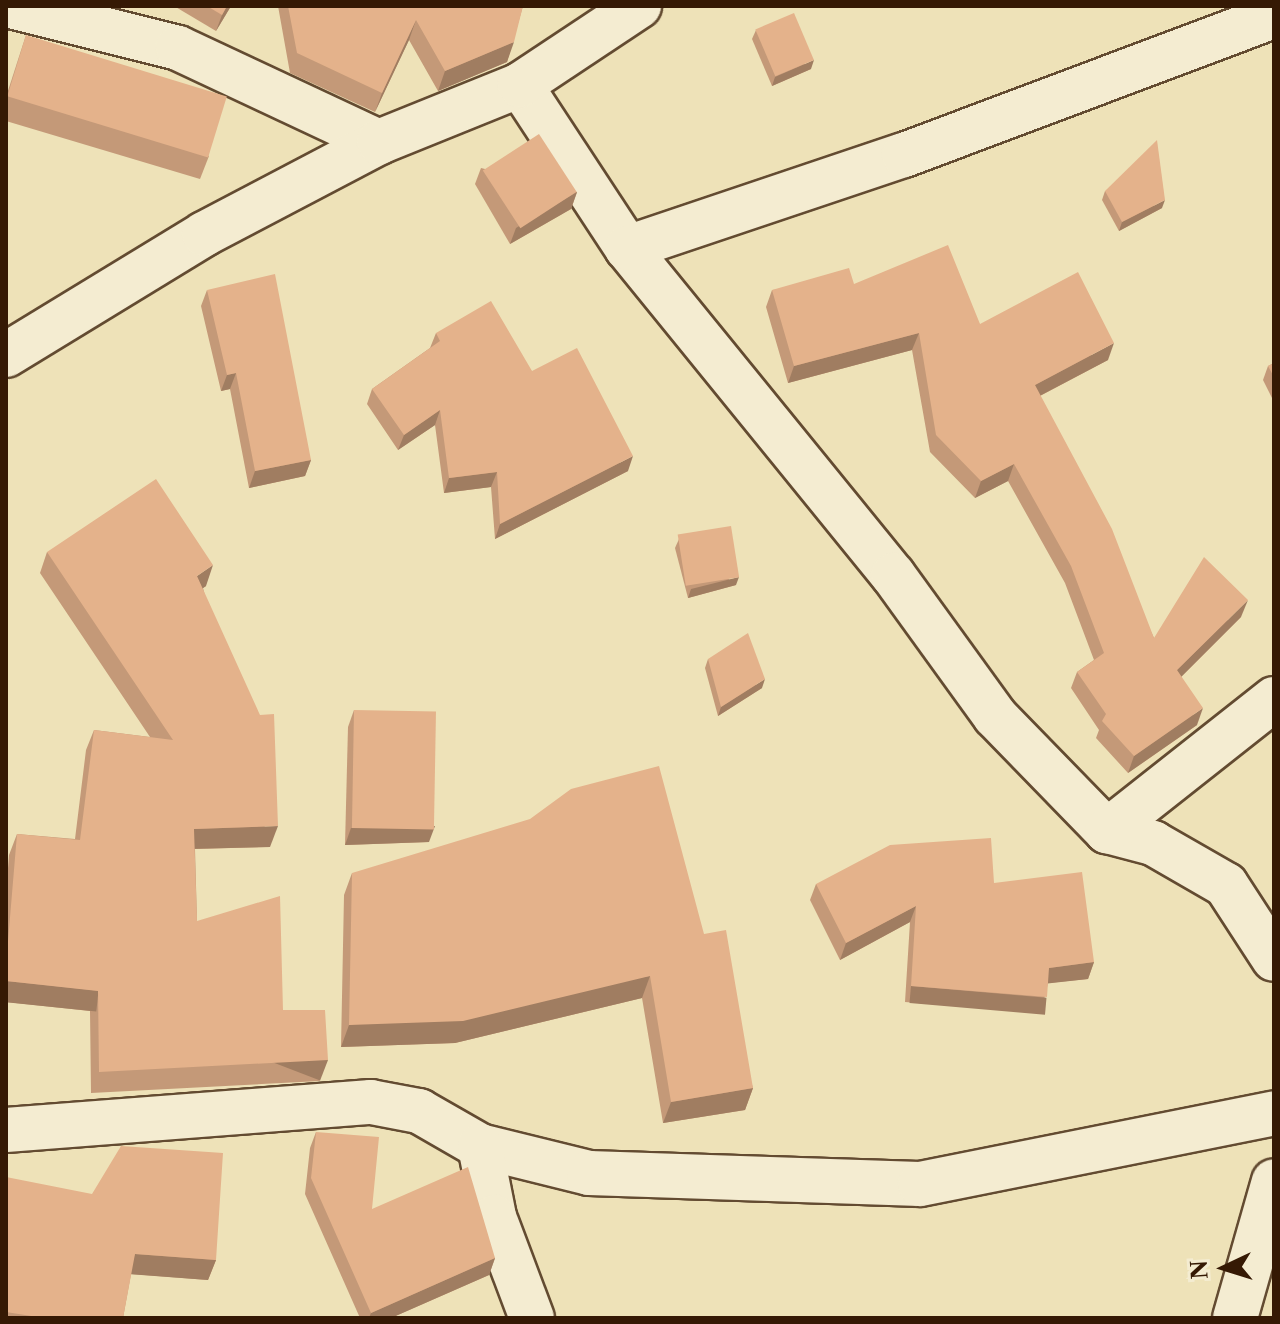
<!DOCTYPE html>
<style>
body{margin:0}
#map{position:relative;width:1280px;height:1324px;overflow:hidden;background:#eee2b8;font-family:"Libre Caslon Text",serif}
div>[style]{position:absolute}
.roads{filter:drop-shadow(2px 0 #634b31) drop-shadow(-2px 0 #634b31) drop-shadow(0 2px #634b31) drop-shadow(0 -2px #634b31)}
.street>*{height:44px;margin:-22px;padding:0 22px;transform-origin:22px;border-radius:22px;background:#f4ecd1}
.wall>*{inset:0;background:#c49978}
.shaded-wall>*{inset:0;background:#a07d61;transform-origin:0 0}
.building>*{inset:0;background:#e4b28b;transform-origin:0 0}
span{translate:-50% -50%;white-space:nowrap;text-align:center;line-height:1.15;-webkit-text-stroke:7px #f4ecd1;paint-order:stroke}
.frame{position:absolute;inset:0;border:8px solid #351904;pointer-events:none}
.north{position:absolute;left:1184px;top:1228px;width:80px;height:80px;-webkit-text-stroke:6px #f4ecd1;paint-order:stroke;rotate:266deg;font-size:22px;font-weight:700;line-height:32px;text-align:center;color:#351904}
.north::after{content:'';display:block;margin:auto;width:28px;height:36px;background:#351904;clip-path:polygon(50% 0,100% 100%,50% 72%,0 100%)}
</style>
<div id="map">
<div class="roads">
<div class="street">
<i style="left:11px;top:6px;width:172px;rotate:14.1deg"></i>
<i style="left:178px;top:48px;width:222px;rotate:25.1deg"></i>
<i style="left:520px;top:85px;width:195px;rotate:56.7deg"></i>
<i style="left:627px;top:248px;width:422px;rotate:50.9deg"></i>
<i style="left:893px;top:575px;width:174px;rotate:54.1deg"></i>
<i style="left:995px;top:716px;width:161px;rotate:45.8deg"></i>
<i style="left:1107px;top:831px;width:48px;rotate:14.6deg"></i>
<i style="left:1153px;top:843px;width:84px;rotate:29.9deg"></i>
<i style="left:1226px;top:885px;width:88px;rotate:57deg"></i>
<i style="left:627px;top:248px;width:292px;rotate:-18.6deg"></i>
<i style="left:904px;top:155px;width:395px;rotate:-20.6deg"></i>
<i style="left:6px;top:355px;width:232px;rotate:-31.4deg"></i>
<i style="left:204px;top:234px;width:198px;rotate:-27.7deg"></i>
<i style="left:379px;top:142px;width:152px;rotate:-22deg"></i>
<i style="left:520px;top:85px;width:143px;rotate:-33.6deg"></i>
<i style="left:1107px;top:831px;width:213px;rotate:-38.3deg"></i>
<i style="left:6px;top:1130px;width:366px;rotate:-4.4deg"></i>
<i style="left:371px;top:1102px;width:49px;rotate:10.6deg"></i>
<i style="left:419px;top:1111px;width:70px;rotate:29.8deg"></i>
<i style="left:480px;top:1146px;width:112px;rotate:13.9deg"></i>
<i style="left:589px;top:1173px;width:331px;rotate:1.9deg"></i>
<i style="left:920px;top:1184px;width:361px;rotate:-11.3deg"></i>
<i style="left:480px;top:1146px;width:72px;rotate:78.8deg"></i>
<i style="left:494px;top:1217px;width:108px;rotate:69.4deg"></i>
<i style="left:1235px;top:1318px;width:142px;rotate:-74.1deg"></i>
</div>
</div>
<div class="wall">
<i style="clip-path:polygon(174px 6px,231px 6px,216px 31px)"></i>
<i style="clip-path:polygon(278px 6px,523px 6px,507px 62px,438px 91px,409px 40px,375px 112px,290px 73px)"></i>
<i style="clip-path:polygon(756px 30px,811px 69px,772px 86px,752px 39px)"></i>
<i style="clip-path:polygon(26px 35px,209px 156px,200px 179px,6px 121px,6px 97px)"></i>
<i style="clip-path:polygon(481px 168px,577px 192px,571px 209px,510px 244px,475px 184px)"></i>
<i style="clip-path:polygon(1105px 191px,1162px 208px,1119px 231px,1102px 200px)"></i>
<i style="clip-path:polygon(854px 284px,980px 324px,1108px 360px,1040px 396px,1154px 638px,1241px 617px,1181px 677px,1197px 725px,1128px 773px,1096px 738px,1099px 730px,1071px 688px,1077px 672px,1094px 660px,1065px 583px,1008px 481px,975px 498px,930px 452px,912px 350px,788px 383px,766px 307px,772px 290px)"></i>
<i style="clip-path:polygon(207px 290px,311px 460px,305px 476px,249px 488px,230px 389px,221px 391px,201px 306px)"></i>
<i style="clip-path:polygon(436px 333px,532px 371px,628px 471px,495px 539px,491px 487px,444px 493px,435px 425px,398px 450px,367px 404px,372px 389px,430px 348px)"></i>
<i style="clip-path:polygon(1274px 363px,1274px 402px,1263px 380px,1268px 366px)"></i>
<i style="clip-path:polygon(679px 539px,736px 585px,688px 598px,675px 548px)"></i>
<i style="clip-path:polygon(47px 552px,206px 586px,203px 588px,270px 847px,195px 849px,197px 921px,283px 1010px,320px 1081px,91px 1093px,90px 1011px,6px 1002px,6px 894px,9px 855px,17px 834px,75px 839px,86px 750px,94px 730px,150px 737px,40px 573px)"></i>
<i style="clip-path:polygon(708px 659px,762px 688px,718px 716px,705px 668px)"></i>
<i style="clip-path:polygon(354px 710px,429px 842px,345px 845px,348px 727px)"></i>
<i style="clip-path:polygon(352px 873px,704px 934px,753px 1088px,745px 1110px,663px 1123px,642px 998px,455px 1043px,341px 1047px,344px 895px)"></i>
<i style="clip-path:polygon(994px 883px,1094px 962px,1088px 979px,1048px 983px,1041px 1013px,905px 1002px,910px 922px,840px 960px,810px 900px,816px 884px)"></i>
<i style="clip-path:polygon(316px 1132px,372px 1209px,495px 1258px,489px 1275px,391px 1318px,360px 1318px,305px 1194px,310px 1148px)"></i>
<i style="clip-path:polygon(6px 1177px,216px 1260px,208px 1280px,131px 1274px,123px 1318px,6px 1318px)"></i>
</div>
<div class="shaded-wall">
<i style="clip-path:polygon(227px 6px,231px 6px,216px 31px,222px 15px)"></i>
<i style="clip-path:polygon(416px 20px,409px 40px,375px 112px,382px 93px)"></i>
<i style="clip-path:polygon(514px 42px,507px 62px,438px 91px,445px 71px)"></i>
<i style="clip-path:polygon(814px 60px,811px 69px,772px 86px,775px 77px)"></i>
<i style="clip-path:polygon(577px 192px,571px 209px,510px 244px,516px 228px)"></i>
<i style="clip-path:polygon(1165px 200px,1162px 208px,1119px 231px,1122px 222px)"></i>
<i style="clip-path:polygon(919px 333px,912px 350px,788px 383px,794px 366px)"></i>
<i style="clip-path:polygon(1114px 343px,1108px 360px,1028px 402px,1035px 385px)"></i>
<i style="clip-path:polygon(236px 373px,230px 389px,221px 391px,227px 375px)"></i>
<i style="clip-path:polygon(440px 410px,435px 425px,398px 450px,404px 435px)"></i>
<i style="clip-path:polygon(633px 456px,628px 471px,495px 539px,500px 524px)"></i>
<i style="clip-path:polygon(311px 460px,305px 476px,249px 488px,255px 471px)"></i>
<i style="clip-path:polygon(1014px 464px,1008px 481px,975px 498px,981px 481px)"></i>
<i style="clip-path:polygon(497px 472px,491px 487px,444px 493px,449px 478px)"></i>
<i style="clip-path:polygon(213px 565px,206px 586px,190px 597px,197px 576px)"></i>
<i style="clip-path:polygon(739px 577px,736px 585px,688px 598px,691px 589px)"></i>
<i style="clip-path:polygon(1248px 600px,1241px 617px,1171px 687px,1177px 670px)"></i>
<i style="clip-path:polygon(765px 679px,762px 688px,718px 716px,721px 707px)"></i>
<i style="clip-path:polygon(1203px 708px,1197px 725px,1128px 773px,1134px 756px)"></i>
<i style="clip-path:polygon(278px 826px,270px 847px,187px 849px,194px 829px)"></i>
<i style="clip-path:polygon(435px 826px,429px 842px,345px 845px,351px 828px)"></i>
<i style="clip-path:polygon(916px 906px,910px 922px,840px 960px,846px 943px)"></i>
<i style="clip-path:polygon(1094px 962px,1088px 979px,1043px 984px,1049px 968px)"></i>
<i style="clip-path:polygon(650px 976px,642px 998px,455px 1043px,341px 1047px,349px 1025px)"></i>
<i style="left:6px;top:981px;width:93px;height:21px;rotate:6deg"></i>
<i style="left:911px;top:986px;width:136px;height:17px;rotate:5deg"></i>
<i style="left:328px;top:1060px;width:22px;height:229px;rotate:111deg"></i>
<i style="clip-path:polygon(753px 1088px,745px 1110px,663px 1123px,671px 1102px)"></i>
<i style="clip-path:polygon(135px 1254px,216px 1260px,208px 1280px,128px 1274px)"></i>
<i style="clip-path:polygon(495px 1258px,489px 1275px,391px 1318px,369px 1318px,371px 1313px)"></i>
</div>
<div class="building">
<i style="clip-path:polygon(207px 6px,227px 6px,222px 15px)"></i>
<i style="clip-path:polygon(288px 6px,523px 6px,514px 42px,445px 71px,416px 20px,382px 93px,297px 53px)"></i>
<i style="left:794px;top:13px;width:51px;height:42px;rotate:67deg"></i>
<i style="left:26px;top:35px;width:210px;height:64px;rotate:17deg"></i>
<i style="left:539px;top:134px;width:69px;height:67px;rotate:57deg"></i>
<i style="clip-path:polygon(1157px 140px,1165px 200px,1122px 222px,1105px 191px)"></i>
<i style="clip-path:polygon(948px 245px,980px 324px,1078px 272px,1114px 343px,1035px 385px,1112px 529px,1154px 638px,1204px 557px,1248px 600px,1177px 670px,1203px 708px,1134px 756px,1102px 721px,1106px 714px,1077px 672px,1104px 653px,1071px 566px,1014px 464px,981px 481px,936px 435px,919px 333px,794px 366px,772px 290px,849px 268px,854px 284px)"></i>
<i style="clip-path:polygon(275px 274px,311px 460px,255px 471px,236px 373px,227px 375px,207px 290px)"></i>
<i style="clip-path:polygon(491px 301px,532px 371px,577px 348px,633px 456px,500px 524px,497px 472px,449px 478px,440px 410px,404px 435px,372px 389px,440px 341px,436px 333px)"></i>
<i style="clip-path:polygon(1274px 363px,1274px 377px,1268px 366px)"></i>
<i style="clip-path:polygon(156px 479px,213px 565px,197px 576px,260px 715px,274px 714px,278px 826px,194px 829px,197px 921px,280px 896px,283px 1010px,325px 1010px,328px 1060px,99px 1072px,98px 991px,6px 981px,6px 965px,17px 834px,80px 840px,94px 730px,173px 740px,47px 552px)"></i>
<i style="left:731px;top:526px;width:52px;height:54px;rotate:81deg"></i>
<i style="clip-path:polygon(748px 633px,765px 679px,721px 707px,708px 659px)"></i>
<i style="left:354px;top:710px;width:82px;height:118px;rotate:1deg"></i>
<i style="clip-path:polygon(659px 766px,704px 934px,726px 930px,753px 1088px,671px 1102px,650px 976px,463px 1021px,349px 1025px,352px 873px,530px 819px,571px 789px)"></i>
<i style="clip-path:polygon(991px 838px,994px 883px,1082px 872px,1094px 962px,1049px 968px,1047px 997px,911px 986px,916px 906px,846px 943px,816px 884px,890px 845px)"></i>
<i style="clip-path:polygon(316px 1132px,379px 1137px,372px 1209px,468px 1167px,495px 1258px,371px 1313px,311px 1178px)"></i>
<i style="clip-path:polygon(121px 1146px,223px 1153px,216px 1260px,135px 1254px,123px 1318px,44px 1318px,6px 1312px,6px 1177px,92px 1194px)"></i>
</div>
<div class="frame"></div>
<div class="north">N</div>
</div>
